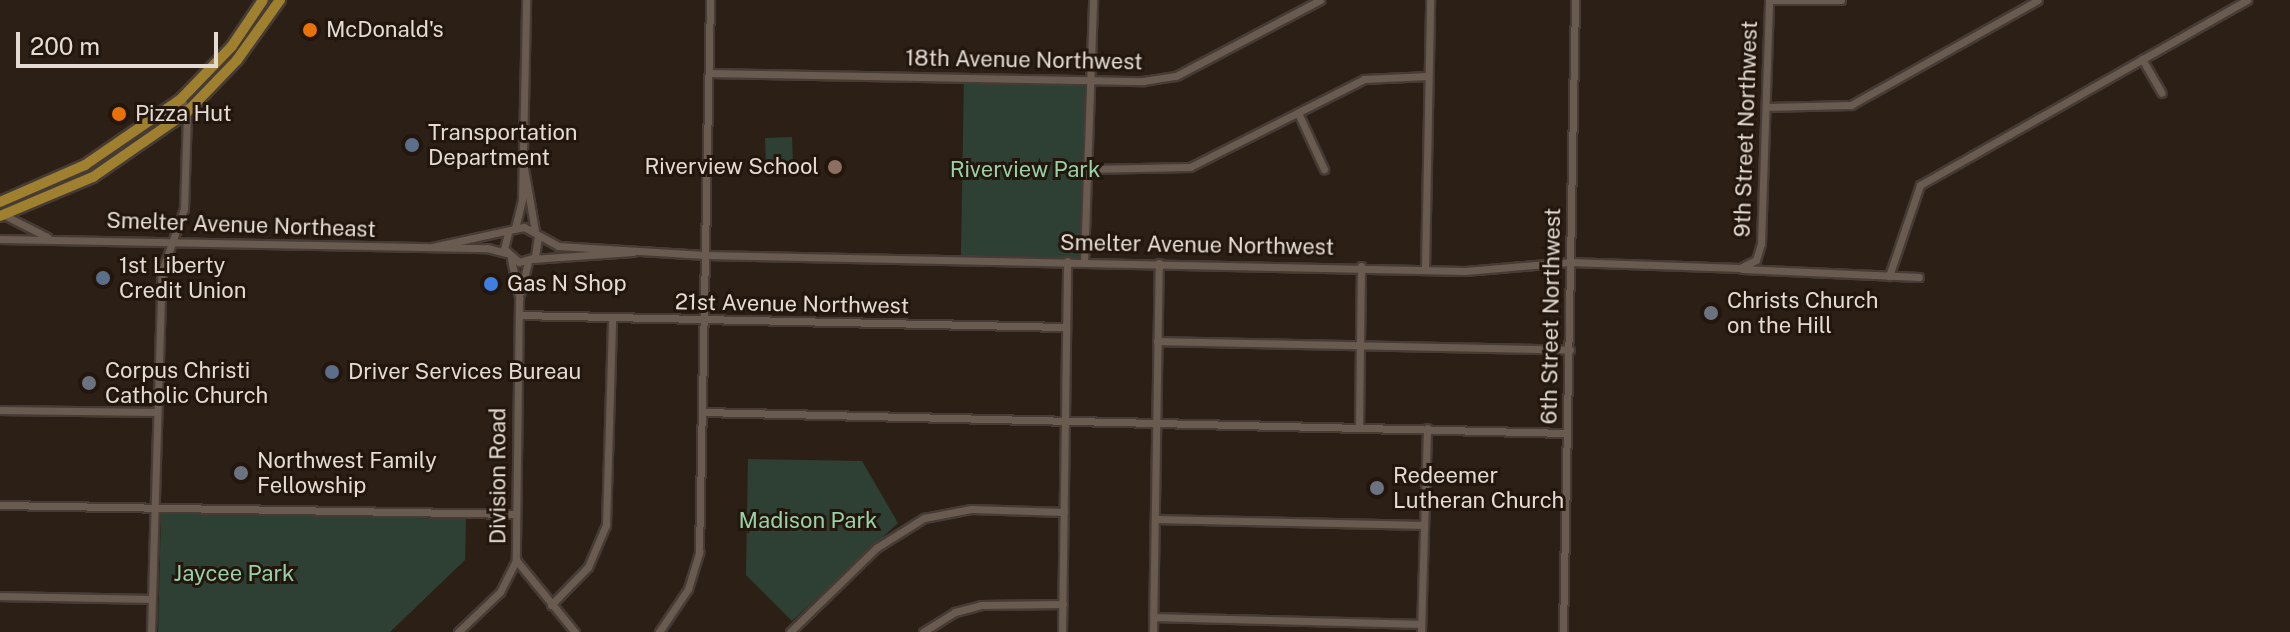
<!DOCTYPE html>
<style>
body{margin:0}
#map{position:relative;width:2290px;height:632px;overflow:hidden;background:#2c2016;font-family:"Public Sans",sans-serif}
div>[style]{position:absolute}
.green>*{inset:0;background:#2d4033;transform-origin:0 0}
.roads{filter:drop-shadow(2px 0 #463b35) drop-shadow(-2px 0 #463b35) drop-shadow(0 2px #463b35) drop-shadow(0 -2px #463b35)}
.minor>*{height:7px;margin:-3.5px;padding:0 3.5px;transform-origin:3.5px;border-radius:3.5px;background:#6a5b51}
.highway>*{height:10px;margin:-5px;padding:0 5px;transform-origin:5px;border-radius:5px;background:#9e802f}
.dots>*{width:22px;height:22px;translate:-50% -50%;box-sizing:border-box;border:4px solid #22160d;border-radius:50%}
span{translate:-50% -50%;white-space:nowrap;text-align:center;line-height:1.15;-webkit-text-stroke:6px #22160d;paint-order:stroke}
.poi-label{font-size:22px;color:#e3dbd4}
.left{translate:0 -50%;text-align:left}
.right{translate:-100% -50%;text-align:right}
.street-label{font-size:22px;color:#e3dbd4}
.park-label{font-size:22px;color:#98d1a9}
.scale{position:absolute;left:16px;top:32px;width:202px;height:36px;box-sizing:border-box;border:4px solid #e3dbd4;border-top:0;padding-left:10px;font-size:24px;line-height:28px;white-space:nowrap;color:#e3dbd4;-webkit-text-stroke:6px #22160d;paint-order:stroke}
</style>
<div id="map">
<div class="green">
<i style="left:964px;top:79px;width:127px;height:181px;rotate:1deg"></i>
<i style="left:792px;top:137px;width:33px;height:27px;rotate:88deg"></i>
<i style="clip-path:polygon(748px 459px,862px 461px,898px 523px,792px 621px,746px 575px)"></i>
<i style="clip-path:polygon(161px 513px,466px 519px,465px 560px,390px 632px,158px 632px)"></i>
</div>
<div class="roads">
<div class="minor">
<i style="left:1769px;top:0;width:72px"></i>
<i style="left:2142px;top:59px;width:39px;rotate:60deg"></i>
<i style="left:709px;top:73px;width:434px;rotate:1.1deg"></i>
<i style="left:1143px;top:81px;width:33px;rotate:-9deg"></i>
<i style="left:1176px;top:76px;width:163px;rotate:-27.8deg"></i>
<i style="left:1766px;top:107px;width:85px;rotate:-1.3deg"></i>
<i style="left:1851px;top:105px;width:214px;rotate:-29.3deg"></i>
<i style="left:1298px;top:113px;width:62px;rotate:65.1deg"></i>
<i style="left:524px;top:168px;width:64px;rotate:80.1deg"></i>
<i style="left:1088px;top:169px;width:102px;rotate:-1.1deg"></i>
<i style="left:1190px;top:167px;width:195px;rotate:-26.8deg"></i>
<i style="left:1364px;top:79px;width:64px;rotate:-2.7deg"></i>
<i style="left:2px;top:214px;width:51px;rotate:27.1deg"></i>
<i style="left:515px;top:228px;width:30px;rotate:-76deg"></i>
<i style="left:522px;top:199px;width:199px;rotate:-88.8deg"></i>
<i style="left:508px;top:233px;width:16px;rotate:104deg"></i>
<i style="left:504px;top:249px;width:20px;rotate:41deg"></i>
<i style="left:519px;top:262px;width:17px;rotate:-17deg"></i>
<i style="left:535px;top:257px;width:21px;rotate:-82deg"></i>
<i style="left:0;top:239px;width:487px;rotate:1.1deg"></i>
<i style="left:487px;top:248px;width:20px;rotate:15deg"></i>
<i style="left:432px;top:247px;width:94px;rotate:-12.3deg"></i>
<i style="left:524px;top:227px;width:39px;rotate:29deg"></i>
<i style="left:558px;top:246px;width:147px;rotate:3.5deg"></i>
<i style="left:705px;top:255px;width:760px;rotate:1.21deg"></i>
<i style="left:1465px;top:271px;width:104px;rotate:-4.9deg"></i>
<i style="left:1569px;top:262px;width:171px;rotate:2deg"></i>
<i style="left:1740px;top:268px;width:18px;rotate:-27deg"></i>
<i style="left:1756px;top:260px;width:17px;rotate:-73deg"></i>
<i style="left:1761px;top:244px;width:244px;rotate:-88.1deg"></i>
<i style="left:511px;top:259px;width:40px;rotate:78deg"></i>
<i style="left:519px;top:298px;width:262px;rotate:90.7deg"></i>
<i style="left:516px;top:560px;width:93px;rotate:50.7deg"></i>
<i style="left:532px;top:259px;width:101px;rotate:-4deg"></i>
<i style="left:1084px;top:261px;width:261px;rotate:-88deg"></i>
<i style="left:1425px;top:269px;width:269px;rotate:-88.9deg"></i>
<i style="left:1742px;top:269px;width:177px;rotate:2.6deg"></i>
<i style="left:1889px;top:276px;width:96px;rotate:-71.2deg"></i>
<i style="left:1920px;top:185px;width:376px;rotate:-29.5deg"></i>
<i style="left:521px;top:292px;width:32px;rotate:-77deg"></i>
<i style="left:519px;top:315px;width:546px;rotate:1.26deg"></i>
<i style="left:1157px;top:341px;width:413px;rotate:1.2deg"></i>
<i style="left:0;top:410px;width:155px;rotate:0.7deg"></i>
<i style="left:702px;top:412px;width:865px;rotate:1.39deg"></i>
<i style="left:1359px;top:427px;width:161px;rotate:-89.3deg"></i>
<i style="left:0;top:505px;width:514px;rotate:1deg"></i>
<i style="left:1157px;top:519px;width:266px;rotate:1.3deg"></i>
<i style="left:0;top:596px;width:151px;rotate:1.1deg"></i>
<i style="left:551px;top:605px;width:53px;rotate:-45.8deg"></i>
<i style="left:588px;top:567px;width:46px;rotate:-66.8deg"></i>
<i style="left:606px;top:525px;width:206px;rotate:-88.3deg"></i>
<i style="left:1154px;top:617px;width:267px;rotate:1.5deg"></i>
<i style="left:151px;top:632px;width:361px;rotate:-88.3deg"></i>
<i style="left:162px;top:271px;width:66px;rotate:-70.5deg"></i>
<i style="left:184px;top:209px;width:97px;rotate:-88.2deg"></i>
<i style="left:187px;top:112px;width:14px;rotate:-115deg"></i>
<i style="left:458px;top:632px;width:58px;rotate:-43.6deg"></i>
<i style="left:500px;top:592px;width:36px;rotate:-63deg"></i>
<i style="left:659px;top:632px;width:52px;rotate:-56deg"></i>
<i style="left:688px;top:589px;width:39px;rotate:-73deg"></i>
<i style="left:699px;top:552px;width:552px;rotate:-88.86deg"></i>
<i style="left:790px;top:632px;width:120px;rotate:-44.3deg"></i>
<i style="left:876px;top:548px;width:57px;rotate:-32deg"></i>
<i style="left:924px;top:518px;width:48px;rotate:-10.8deg"></i>
<i style="left:971px;top:509px;width:93px;rotate:1.8deg"></i>
<i style="left:923px;top:632px;width:38px;rotate:-32deg"></i>
<i style="left:955px;top:612px;width:27px;rotate:-15deg"></i>
<i style="left:981px;top:605px;width:82px;rotate:-0.7deg"></i>
<i style="left:1062px;top:632px;width:371px;rotate:-89.2deg"></i>
<i style="left:1153px;top:632px;width:369px;rotate:-89.1deg"></i>
<i style="left:1421px;top:632px;width:204px;rotate:-88.3deg"></i>
<i style="left:1563px;top:632px;width:632px;rotate:-88.91deg"></i>
</div>
<div class="highway">
<i style="left:0;top:202px;width:93px;rotate:-23.5deg"></i>
<i style="left:85px;top:165px;width:116px;rotate:-34.5deg"></i>
<i style="left:181px;top:99px;width:74px;rotate:-46.1deg"></i>
<i style="left:232px;top:46px;width:55px;rotate:-56deg"></i>
<i style="left:0;top:216px;width:101px;rotate:-22.8deg"></i>
<i style="left:93px;top:177px;width:114px;rotate:-34.7deg"></i>
<i style="left:187px;top:112px;width:72px;rotate:-46.1deg"></i>
<i style="left:237px;top:60px;width:74px;rotate:-54.4deg"></i>
</div>
</div>
<div class="dots">
<i style="left:310px;top:30px;background:#e8710a"></i>
<i style="left:119px;top:114px;background:#e8710a"></i>
<i style="left:412px;top:145px;background:#5c6f8a"></i>
<i style="left:835px;top:167px;background:#8d6e63"></i>
<i style="left:103px;top:278px;background:#5c6f8a"></i>
<i style="left:491px;top:284px;background:#3f7fe0"></i>
<i style="left:1711px;top:313px;background:#6b7280"></i>
<i style="left:332px;top:372px;background:#5c6f8a"></i>
<i style="left:89px;top:383px;background:#6b7280"></i>
<i style="left:241px;top:473px;background:#6b7280"></i>
<i style="left:1377px;top:488px;background:#6b7280"></i>
</div>
<div class="poi-label">
<span class="left" style="left:326px;top:30px">McDonald's</span>
<span class="left" style="left:135px;top:114px">Pizza Hut</span>
<span class="left" style="left:428px;top:145px">Transportation<br>Department</span>
<span class="right" style="left:819px;top:167px">Riverview School</span>
<span class="left" style="left:119px;top:278px">1st Liberty<br>Credit Union</span>
<span class="left" style="left:507px;top:284px">Gas N Shop</span>
<span class="left" style="left:1727px;top:313px">Christs Church<br>on the Hill</span>
<span class="left" style="left:105px;top:383px">Corpus Christi<br>Catholic Church</span>
<span class="left" style="left:348px;top:372px">Driver Services Bureau</span>
<span class="left" style="left:257px;top:473px">Northwest Family<br>Fellowship</span>
<span class="left" style="left:1393px;top:488px">Redeemer<br>Lutheran Church</span>
</div>
<div class="street-label">
<span style="left:1024px;top:60px;rotate:1deg">18th Avenue Northwest</span>
<span style="left:1746px;top:129px;rotate:-88deg">9th Street Northwest</span>
<span style="left:241px;top:225px;rotate:2deg">Smelter Avenue Northeast</span>
<span style="left:1197px;top:245px;rotate:1deg">Smelter Avenue Northwest</span>
<span style="left:792px;top:304px;rotate:1deg">21st Avenue Northwest</span>
<span style="left:1551px;top:316px;rotate:-89deg">6th Street Northwest</span>
<span style="left:498px;top:476px;rotate:-90deg">Division Road</span>
</div>
<div class="park-label">
<span style="left:1025px;top:170px">Riverview Park</span>
<span style="left:808px;top:521px">Madison Park</span>
<span style="left:234px;top:574px">Jaycee Park</span>
</div>
<div class="scale">200 m</div>
</div>
